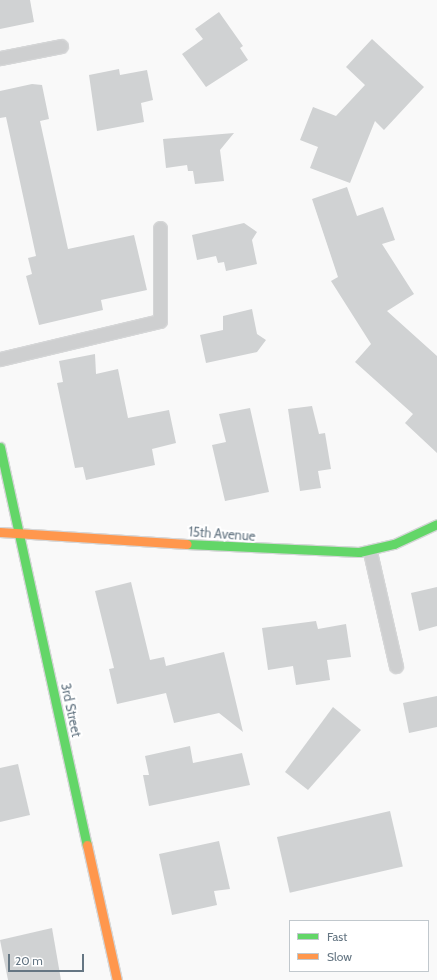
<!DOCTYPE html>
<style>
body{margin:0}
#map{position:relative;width:437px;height:980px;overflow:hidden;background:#f9f9f9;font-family:Cabin,sans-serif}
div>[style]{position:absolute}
.building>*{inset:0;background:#d0d2d3;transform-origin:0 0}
.roads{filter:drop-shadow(1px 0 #d5d6d7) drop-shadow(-1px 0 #d5d6d7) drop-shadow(0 1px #d5d6d7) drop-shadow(0 -1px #d5d6d7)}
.lane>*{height:13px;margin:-6.5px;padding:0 6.5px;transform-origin:6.5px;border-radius:6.5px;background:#cecfd0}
.fast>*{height:9px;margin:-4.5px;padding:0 4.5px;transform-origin:4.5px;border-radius:4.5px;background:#63d668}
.slow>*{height:9px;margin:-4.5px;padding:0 4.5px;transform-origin:4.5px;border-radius:4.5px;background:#ff974d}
span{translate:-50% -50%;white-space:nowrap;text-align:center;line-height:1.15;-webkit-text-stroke:4px #fff;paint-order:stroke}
.street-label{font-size:13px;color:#657683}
.legend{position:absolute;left:289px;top:920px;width:140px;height:52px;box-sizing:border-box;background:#fff;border:1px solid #c1c8cd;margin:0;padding:5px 7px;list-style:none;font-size:12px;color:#657683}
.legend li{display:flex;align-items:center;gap:8px;height:20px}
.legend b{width:20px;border:1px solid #c1c8cd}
.scale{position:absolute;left:8px;top:954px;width:76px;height:18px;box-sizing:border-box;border:2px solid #657683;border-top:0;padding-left:5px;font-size:12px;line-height:14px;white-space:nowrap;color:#657683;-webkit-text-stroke:3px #fff;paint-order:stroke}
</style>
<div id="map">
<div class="building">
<i style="clip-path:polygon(0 0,30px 0,34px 22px,0 29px)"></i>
<i style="clip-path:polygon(219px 12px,243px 46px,240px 48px,248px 60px,206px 87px,182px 54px,203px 39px,195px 29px)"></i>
<i style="clip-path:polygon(372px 39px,424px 87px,384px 130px,375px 121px,350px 183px,310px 168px,318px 147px,300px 140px,313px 107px,336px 116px,365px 85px,346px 67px)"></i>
<i style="clip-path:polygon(119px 69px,120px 75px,147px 70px,153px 100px,141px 103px,144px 122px,97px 131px,89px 75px)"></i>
<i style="clip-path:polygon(32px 84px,42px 85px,49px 119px,40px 121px,68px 249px,134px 235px,147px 290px,101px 300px,103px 310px,39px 325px,26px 276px,32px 274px,28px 258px,36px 256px,6px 117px,0 118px,0 91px)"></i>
<i style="clip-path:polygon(234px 133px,220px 150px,224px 181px,195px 184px,193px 171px,188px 171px,187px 165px,166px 168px,163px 139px)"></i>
<i style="clip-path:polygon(347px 187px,357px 216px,383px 207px,395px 240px,382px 244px,414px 294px,387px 311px,437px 356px,437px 453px,405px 423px,413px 414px,355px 362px,371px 344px,331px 281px,338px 277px,312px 199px)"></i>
<i style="clip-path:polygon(244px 223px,257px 232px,252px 240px,257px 264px,226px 271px,224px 262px,218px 263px,216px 256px,197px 260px,192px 235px)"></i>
<i style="clip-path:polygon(252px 309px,257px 334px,266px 340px,257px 352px,206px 363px,200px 335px,223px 330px,223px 316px)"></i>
<i style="clip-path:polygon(95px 354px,96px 374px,118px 369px,128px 418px,169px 410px,176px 443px,152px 449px,155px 465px,86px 480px,83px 467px,75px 468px,57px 383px,63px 382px,59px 361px)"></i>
<i style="clip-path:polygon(312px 406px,319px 434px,325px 433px,331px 469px,318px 471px,321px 488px,300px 491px,288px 409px)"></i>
<i style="clip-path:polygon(250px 408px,269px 492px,225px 501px,212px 445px,226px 442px,219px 414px)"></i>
<i style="clip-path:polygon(131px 582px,150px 660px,164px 657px,166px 666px,224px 652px,243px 732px,219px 713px,174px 723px,166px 693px,117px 704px,109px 669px,114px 668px,95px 591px)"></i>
<i style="clip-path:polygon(437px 587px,437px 626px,419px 631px,411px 593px)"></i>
<i style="clip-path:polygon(316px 621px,318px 629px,346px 624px,351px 657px,327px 660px,330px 680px,296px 685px,293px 666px,268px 670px,262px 628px)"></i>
<i style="clip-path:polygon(437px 696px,437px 727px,409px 733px,403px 703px)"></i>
<i style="clip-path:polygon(333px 707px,361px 730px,308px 790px,285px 772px)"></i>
<i style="clip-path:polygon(190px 746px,193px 763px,242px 753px,250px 785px,149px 806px,143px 775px,149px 775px,145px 756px)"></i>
<i style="clip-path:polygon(18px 764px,30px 815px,0 822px,0 768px)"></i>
<i style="left:390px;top:811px;width:57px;height:116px;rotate:77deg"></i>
<i style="clip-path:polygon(219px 841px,230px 889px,214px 891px,217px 905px,172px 915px,159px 854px)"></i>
<i style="clip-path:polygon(52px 928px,61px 980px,8px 980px,0 940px)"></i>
</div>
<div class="roads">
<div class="lane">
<i style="left:0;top:58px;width:62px;rotate:-11.1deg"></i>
<i style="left:0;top:359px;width:164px;rotate:-13.4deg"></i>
<i style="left:160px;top:321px;width:93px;rotate:-90deg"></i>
<i style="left:370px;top:552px;width:117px;rotate:77.2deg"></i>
</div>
<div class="fast">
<i style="left:0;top:447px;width:407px;rotate:77.7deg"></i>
<i style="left:187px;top:544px;width:172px;rotate:2.7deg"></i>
<i style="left:359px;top:552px;width:36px;rotate:-13deg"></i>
<i style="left:394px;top:544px;width:47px;rotate:-24.9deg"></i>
</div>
<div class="slow">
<i style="left:0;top:532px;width:187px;rotate:3.7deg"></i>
<i style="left:87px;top:845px;width:138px;rotate:77.5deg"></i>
</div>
</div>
<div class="street-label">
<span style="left:222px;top:534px;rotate:4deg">15th Avenue</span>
<span style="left:71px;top:710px;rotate:78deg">3rd Street</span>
</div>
<ul class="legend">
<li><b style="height:5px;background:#63d668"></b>Fast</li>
<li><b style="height:5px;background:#ff974d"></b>Slow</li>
</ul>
<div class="scale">20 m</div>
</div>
